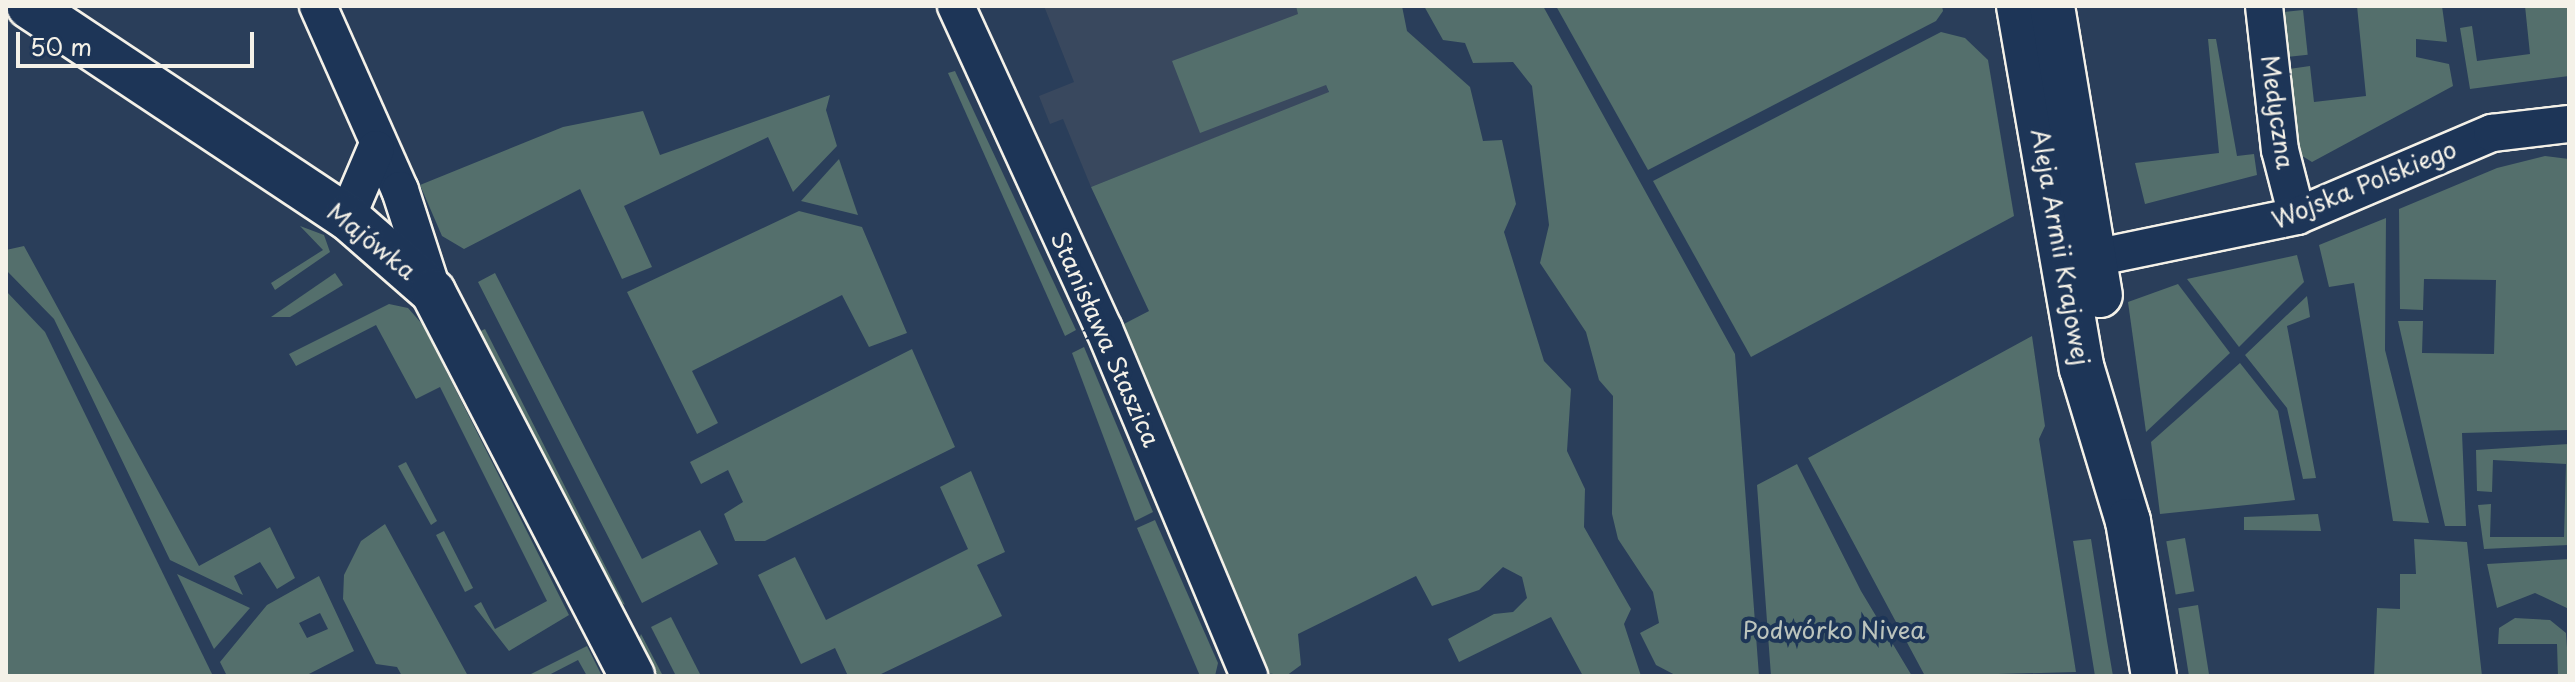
<!DOCTYPE html>
<meta charset="utf-8">
<style>
body{margin:0}
#map{position:relative;width:2575px;height:682px;overflow:hidden;background:#2a3e5a;font-family:"Playpen Sans",sans-serif}
div>[style]{position:absolute}
.built>*{inset:0;background:#39485e}
.green>*{inset:0;background:#546f6c;transform-origin:0 0}
.roads{filter:drop-shadow(2px 0 #f4f1e8) drop-shadow(-2px 0 #f4f1e8) drop-shadow(0 2px #f4f1e8) drop-shadow(0 -2px #f4f1e8)}
.minor>*{height:36px;margin:-18px;padding:0 18px;transform-origin:18px;border-radius:18px;background:#1d3557}
.tertiary>*{height:44px;margin:-22px;padding:0 22px;transform-origin:22px;border-radius:22px;background:#1d3557}
span{translate:-50% -50%;white-space:nowrap;text-align:center;line-height:1.15;-webkit-text-stroke:8px #1d3557;paint-order:stroke}
.street-label{font-size:24px;color:#f4f1e8}
.park-label{font-size:24px;color:#bcc4bd}
.frame{position:absolute;inset:0;border:8px solid #f4f1e8;pointer-events:none}
.scale{position:absolute;left:16px;top:32px;width:238px;height:36px;box-sizing:border-box;border:4px solid #f4f1e8;border-top:0;padding-left:10px;font-size:24px;line-height:28px;white-space:nowrap;color:#f4f1e8;-webkit-text-stroke:6px #1d3557;paint-order:stroke}
</style>
<div id="map">
<div class="built">
<i style="clip-path:polygon(1044px 6px,1296px 6px,1329px 93px,1091px 187px,1063px 119px,1050px 124px,1039px 96px,1074px 82px)"></i>
</div>
<div class="green">
<i style="clip-path:polygon(1296px 6px,1402px 6px,1407px 31px,1470px 87px,1483px 141px,1502px 140px,1516px 204px,1504px 232px,1544px 361px,1571px 389px,1567px 451px,1585px 489px,1584px 527px,1631px 609px,1624px 624px,1641px 676px,1583px 676px,1551px 617px,1459px 662px,1448px 639px,1494px 614px,1513px 612px,1527px 598px,1522px 577px,1503px 567px,1479px 590px,1432px 606px,1416px 576px,1298px 634px,1301px 665px,1286px 676px,1266px 673px,1120px 326px,1149px 311px,1091px 187px,1329px 92px,1326px 85px,1200px 133px,1172px 61px,1298px 14px)"></i>
<i style="clip-path:polygon(1424px 6px,1543px 6px,1735px 354px,1759px 676px,1677px 676px,1656px 665px,1640px 633px,1659px 623px,1653px 592px,1618px 539px,1612px 514px,1613px 396px,1599px 380px,1586px 332px,1540px 263px,1549px 225px,1532px 86px,1513px 62px,1473px 63px,1465px 43px,1443px 40px)"></i>
<i style="clip-path:polygon(1556px 6px,1942px 6px,1943px 11px,1936px 21px,1648px 170px)"></i>
<i style="clip-path:polygon(2357px 6px,2442px 6px,2447px 42px,2416px 39px,2416px 57px,2449px 64px,2453px 86px,2312px 162px,2299px 154px,2289px 69px,2310px 66px,2314px 102px,2366px 96px)"></i>
<i style="clip-path:polygon(2525px 6px,2569px 6px,2569px 76px,2470px 89px,2460px 28px,2472px 26px,2477px 61px,2530px 54px)"></i>
<i style="left:2303px;top:10px;width:45px;height:21px;rotate:84deg"></i>
<i style="clip-path:polygon(1941px 32px,1965px 38px,1988px 60px,2014px 216px,1751px 357px,1653px 181px)"></i>
<i style="clip-path:polygon(2208px 39px,2216px 39px,2237px 156px,2254px 154px,2257px 175px,2145px 204px,2135px 163px,2219px 153px)"></i>
<i style="clip-path:polygon(955px 71px,1076px 330px,1065px 336px,948px 73px)"></i>
<i style="clip-path:polygon(830px 95px,826px 110px,837px 146px,793px 192px,768px 137px,624px 206px,652px 267px,622px 279px,580px 189px,464px 249px,442px 236px,420px 185px,563px 127px,643px 111px,660px 155px)"></i>
<i style="clip-path:polygon(2545px 156px,2569px 159px,2569px 430px,2462px 433px,2466px 526px,2445px 526px,2398px 321px,2423px 321px,2422px 353px,2494px 354px,2496px 280px,2424px 279px,2423px 310px,2400px 309px,2399px 209px,2497px 168px)"></i>
<i style="clip-path:polygon(839px 159px,858px 215px,801px 201px)"></i>
<i style="clip-path:polygon(799px 211px,862px 227px,907px 333px,869px 347px,842px 295px,692px 371px,718px 423px,697px 434px,627px 292px)"></i>
<i style="clip-path:polygon(2386px 218px,2385px 350px,2429px 523px,2393px 521px,2354px 283px,2329px 287px,2319px 245px)"></i>
<i style="clip-path:polygon(300px 226px,324px 235px,330px 252px,275px 290px,271px 283px,323px 250px)"></i>
<i style="clip-path:polygon(24px 246px,199px 566px,270px 527px,295px 578px,277px 589px,260px 562px,234px 576px,243px 595px,170px 560px,54px 319px,6px 270px,6px 250px)"></i>
<i style="clip-path:polygon(2297px 255px,2304px 282px,2239px 347px,2187px 279px)"></i>
<i style="clip-path:polygon(335px 273px,343px 285px,290px 317px,271px 317px)"></i>
<i style="clip-path:polygon(495px 273px,642px 559px,700px 530px,718px 564px,642px 603px,478px 282px)"></i>
<i style="clip-path:polygon(2178px 284px,2230px 353px,2146px 432px,2128px 302px)"></i>
<i style="clip-path:polygon(6px 291px,45px 332px,213px 676px,6px 676px)"></i>
<i style="clip-path:polygon(2307px 296px,2310px 317px,2287px 326px,2316px 478px,2303px 479px,2287px 408px,2245px 355px)"></i>
<i style="clip-path:polygon(389px 304px,408px 308px,423px 325px,569px 615px,509px 651px,474px 606px,481px 602px,495px 629px,547px 601px,440px 387px,416px 399px,376px 325px,296px 366px,289px 354px)"></i>
<i style="clip-path:polygon(485px 329px,625px 605px,611px 597px,476px 333px)"></i>
<i style="clip-path:polygon(2032px 336px,2045px 426px,2039px 439px,2076px 672px,1925px 676px,1808px 458px)"></i>
<i style="clip-path:polygon(1084px 347px,1153px 512px,1135px 521px,1072px 353px)"></i>
<i style="clip-path:polygon(912px 349px,955px 447px,765px 541px,735px 541px,724px 514px,743px 502px,728px 470px,701px 484px,690px 462px)"></i>
<i style="clip-path:polygon(2240px 363px,2278px 411px,2295px 500px,2160px 514px,2151px 442px)"></i>
<i style="clip-path:polygon(2569px 444px,2569px 545px,2484px 549px,2478px 505px,2491px 504px,2490px 537px,2564px 537px,2566px 464px,2493px 460px,2492px 492px,2477px 491px,2476px 450px)"></i>
<i style="clip-path:polygon(406px 462px,437px 521px,431px 525px,398px 466px)"></i>
<i style="clip-path:polygon(1797px 464px,1861px 591px,1912px 676px,1771px 676px,1757px 485px)"></i>
<i style="clip-path:polygon(971px 471px,1005px 552px,977px 565px,1002px 616px,877px 676px,848px 676px,835px 648px,801px 664px,758px 575px,795px 557px,826px 620px,968px 549px,940px 487px)"></i>
<i style="clip-path:polygon(2318px 514px,2321px 531px,2244px 530px,2244px 517px)"></i>
<i style="clip-path:polygon(1155px 520px,1218px 663px,1215px 676px,1200px 676px,1137px 528px)"></i>
<i style="clip-path:polygon(385px 524px,468px 676px,402px 676px,397px 667px,376px 664px,343px 599px,344px 575px,361px 541px)"></i>
<i style="left:444px;top:531px;width:64px;height:9px;rotate:63deg"></i>
<i style="left:2185px;top:538px;width:54px;height:19px;rotate:80deg"></i>
<i style="clip-path:polygon(2091px 539px,2107px 641px,2113px 676px,2095px 676px,2073px 541px)"></i>
<i style="clip-path:polygon(2414px 539px,2467px 542px,2482px 676px,2374px 676px,2377px 608px,2400px 609px,2400px 574px,2416px 574px)"></i>
<i style="clip-path:polygon(2569px 559px,2569px 609px,2535px 593px,2497px 608px,2487px 564px)"></i>
<i style="clip-path:polygon(177px 574px,250px 608px,214px 649px)"></i>
<i style="clip-path:polygon(evenodd,319px 576px,354px 651px,305px 676px,227px 676px,220px 662px,267px 605px,319px 576px,320px 613px,328px 629px,307px 638px,299px 623px,320px 613px)"></i>
<i style="left:2198px;top:605px;width:72px;height:20px;rotate:81deg"></i>
<i style="clip-path:polygon(671px 617px,701px 676px,676px 676px,651px 627px)"></i>
<i style="clip-path:polygon(2515px 618px,2550px 620px,2566px 633px,2569px 676px,2558px 676px,2557px 644px,2498px 644px,2499px 628px)"></i>
<i style="clip-path:polygon(641px 634px,663px 676px,653px 676px,637px 645px)"></i>
<i style="clip-path:polygon(587px 646px,602px 676px,587px 676px,578px 660px,547px 676px,527px 676px)"></i>
</div>
<div class="roads">
<div class="minor">
<i style="left:318px;top:6px;width:201px;rotate:66deg"></i>
<i style="left:400px;top:190px;width:107px;rotate:72.1deg"></i>
<i style="left:956px;top:6px;width:355px;rotate:65.4deg"></i>
<i style="left:1104px;top:329px;width:376px;rotate:67.3deg"></i>
<i style="left:2264px;top:6px;width:145px;rotate:83.7deg"></i>
<i style="left:2280px;top:150px;width:68px;rotate:75.6deg"></i>
<i style="left:347px;top:217px;width:74px;rotate:-66.9deg"></i>
<i style="left:2070px;top:263px;width:232px;rotate:-11.7deg"></i>
<i style="left:2297px;top:216px;width:212px;rotate:-23.1deg"></i>
<i style="left:2492px;top:133px;width:78px;rotate:-6.7deg"></i>
</div>
<div class="tertiary">
<i style="left:29px;top:6px;width:382px;rotate:33.6deg"></i>
<i style="left:347px;top:217px;width:114px;rotate:41.1deg"></i>
<i style="left:433px;top:292px;width:433px;rotate:62.6deg"></i>
<i style="left:2019px;top:6px;width:368px;rotate:80.2deg"></i>
<i style="left:2082px;top:369px;width:159px;rotate:73.2deg"></i>
<i style="left:2128px;top:521px;width:157px;rotate:80.5deg"></i>
<i style="left:2052px;top:6px;width:293px;rotate:80.6deg"></i>
</div>
</div>
<div class="street-label">
<span style="left:2278px;top:112px;rotate:82deg">Medyczna</span>
<span style="left:2364px;top:184px;rotate:-22deg">Wojska Polskiego</span>
<span style="left:372px;top:241px;rotate:39deg">Majówka</span>
<span style="left:2061px;top:247px;rotate:80deg">Aleja Armii Krajowej</span>
<span style="left:1106px;top:339px;rotate:66deg">Stanisława Staszica</span>
</div>
<div class="park-label">
<span style="left:1834px;top:630px">Podwórko Nivea</span>
</div>
<div class="frame"></div>
<div class="scale">50 m</div>
</div>
